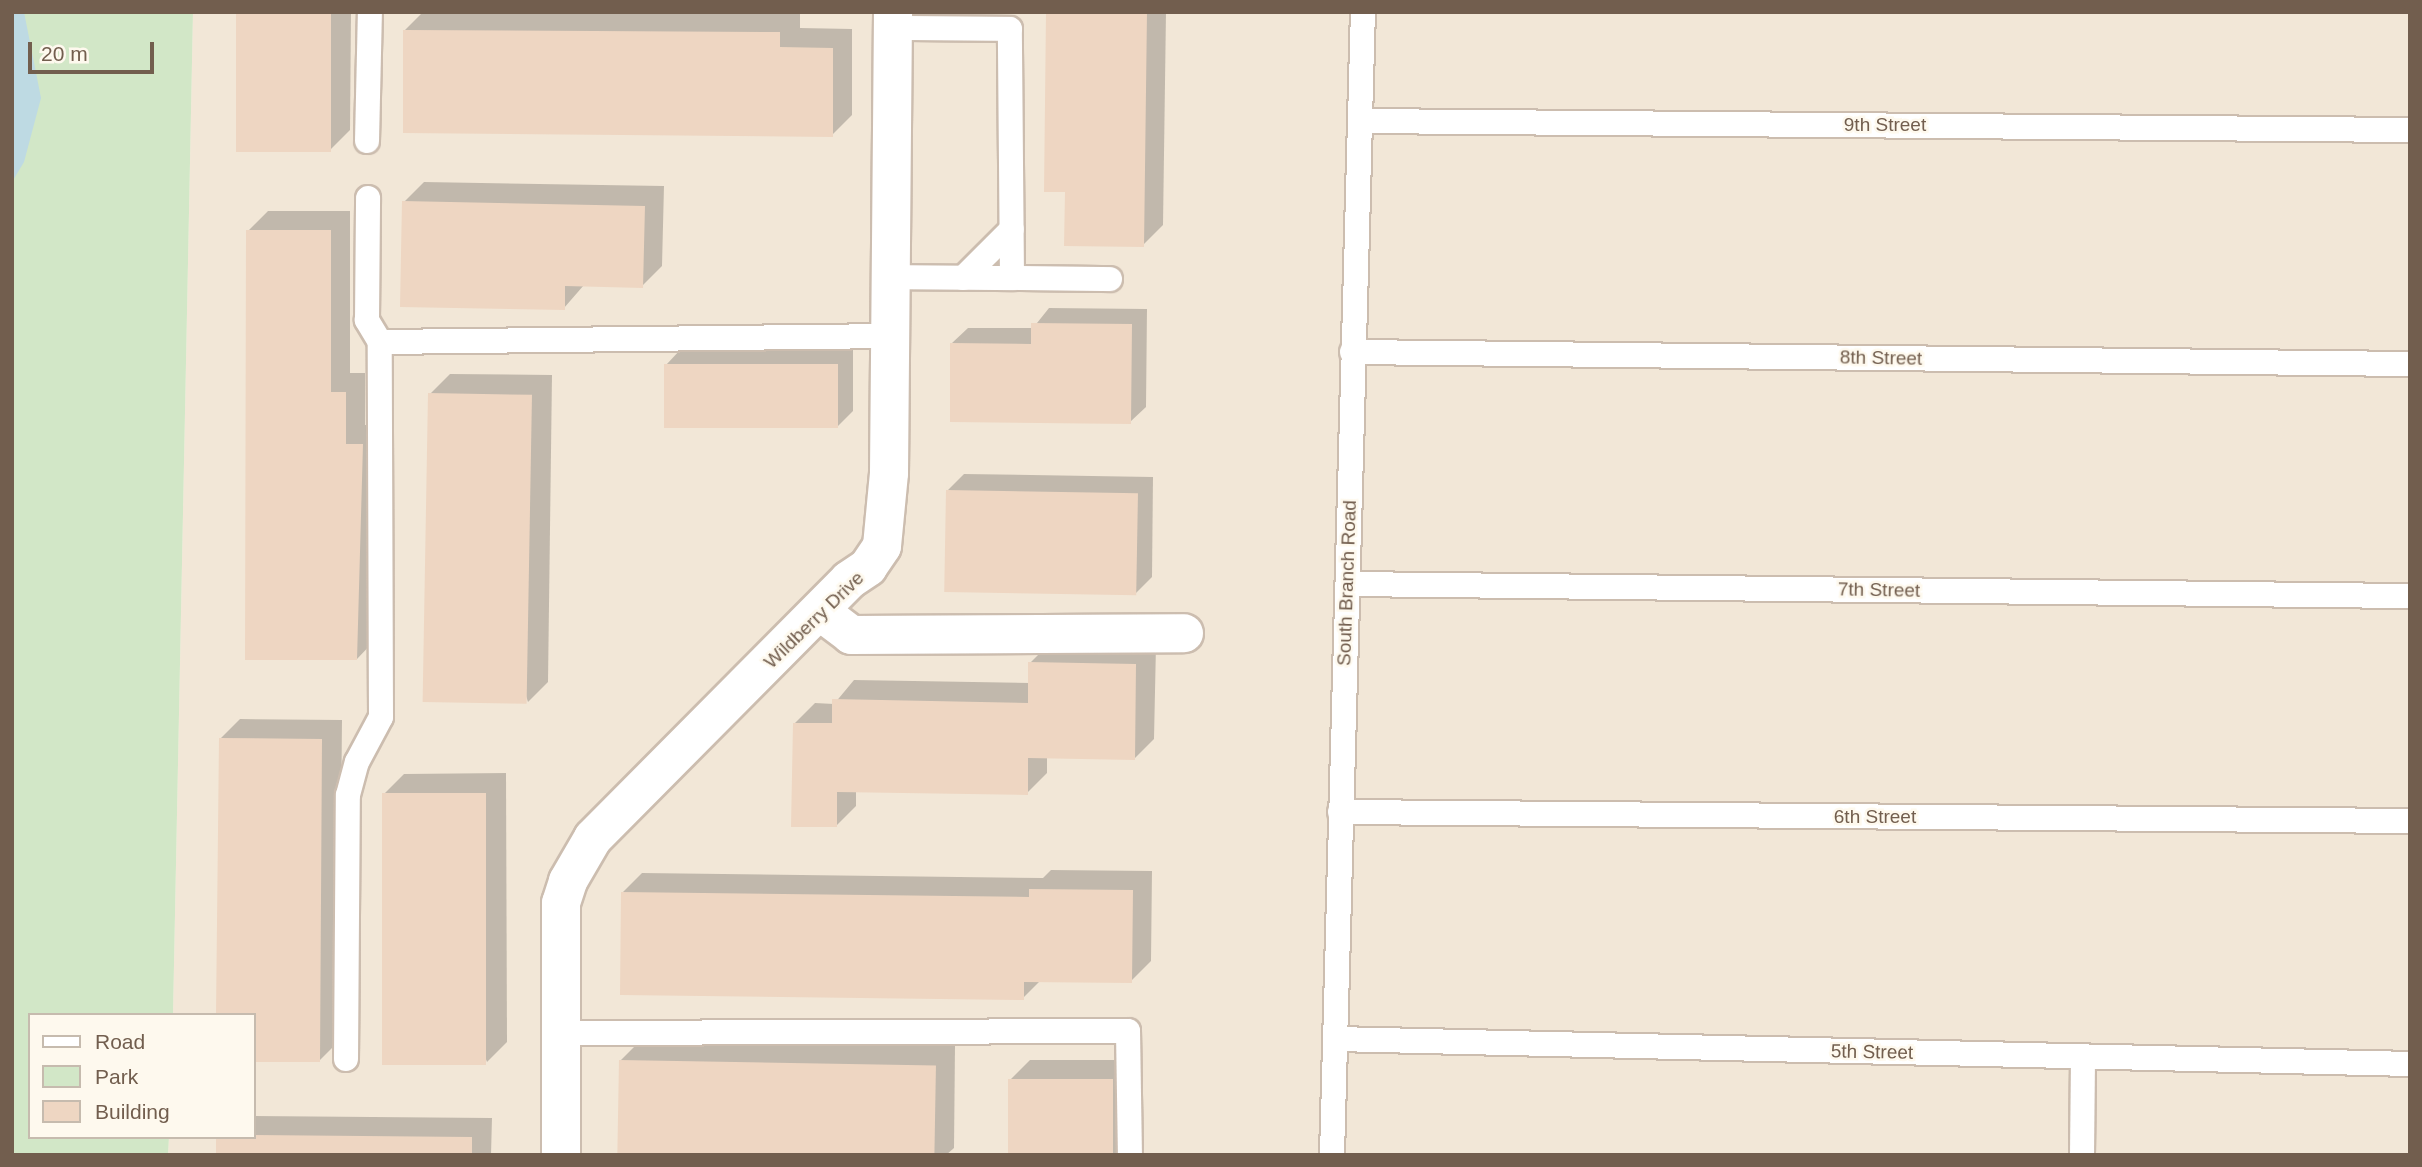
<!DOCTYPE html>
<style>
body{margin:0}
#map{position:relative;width:2422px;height:1167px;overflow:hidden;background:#fbf5e8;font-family:Helvetica,sans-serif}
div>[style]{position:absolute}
.residential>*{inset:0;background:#f2e7d7}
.green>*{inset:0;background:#d2e7c7}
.water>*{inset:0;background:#bedae3}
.shadow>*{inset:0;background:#0003}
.building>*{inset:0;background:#eed6c2;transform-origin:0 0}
.roads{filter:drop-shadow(2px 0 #ccbdaf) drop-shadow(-2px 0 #ccbdaf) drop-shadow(0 2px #ccbdaf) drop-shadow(0 -2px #ccbdaf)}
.service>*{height:24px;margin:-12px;padding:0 12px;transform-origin:12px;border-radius:12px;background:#fff}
.minor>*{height:38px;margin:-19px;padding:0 19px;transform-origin:19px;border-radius:19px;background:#fff}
span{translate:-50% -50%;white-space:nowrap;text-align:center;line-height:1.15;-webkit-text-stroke:5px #fef9ee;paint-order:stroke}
.street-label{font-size:19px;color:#725e4e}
.frame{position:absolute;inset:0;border:14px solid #725e4e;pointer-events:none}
.legend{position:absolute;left:28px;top:1013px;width:228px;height:126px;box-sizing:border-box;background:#fef9ee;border:2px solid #c6bbae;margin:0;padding:9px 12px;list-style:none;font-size:21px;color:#725e4e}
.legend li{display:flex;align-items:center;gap:14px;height:35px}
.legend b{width:35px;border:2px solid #c6bbae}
.scale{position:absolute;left:28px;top:42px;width:126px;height:32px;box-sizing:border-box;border:4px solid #725e4e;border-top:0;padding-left:9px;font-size:21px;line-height:24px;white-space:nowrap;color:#725e4e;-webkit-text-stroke:5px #fef9ee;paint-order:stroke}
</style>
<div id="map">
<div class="residential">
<i style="clip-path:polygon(193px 12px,2410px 12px,2410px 1155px,168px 1155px,169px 1137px,254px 1137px,254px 1015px,173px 1015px)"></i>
</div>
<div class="green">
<i style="clip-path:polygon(12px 12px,193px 12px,173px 1015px,30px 1015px,30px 1137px,169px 1137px,168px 1155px,12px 1155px)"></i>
</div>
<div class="water">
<i style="clip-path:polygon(12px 12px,24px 12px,41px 98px,24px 162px,12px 182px)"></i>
</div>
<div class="shadow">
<i style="clip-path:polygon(238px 12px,351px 12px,350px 130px,330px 150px)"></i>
<i style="clip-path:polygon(423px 12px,800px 12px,800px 28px,852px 29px,852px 115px,832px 135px,405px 30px)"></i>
<i style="clip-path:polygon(1048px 12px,1166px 12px,1163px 225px,1143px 245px,1066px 190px)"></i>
<i style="clip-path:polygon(424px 182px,664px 186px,662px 266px,642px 286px,584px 285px,564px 308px,404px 202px)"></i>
<i style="clip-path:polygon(268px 211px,350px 211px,350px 373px,365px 373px,365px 425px,382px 425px,377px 638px,357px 659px,248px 231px)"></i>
<i style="clip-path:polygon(1049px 308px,1147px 309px,1146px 407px,1130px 422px,952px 343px,968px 328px,1033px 328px)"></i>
<i style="clip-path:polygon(681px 349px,853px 349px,853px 411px,837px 427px,666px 365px)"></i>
<i style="clip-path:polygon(450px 374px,552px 375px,548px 682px,528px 702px,430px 394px)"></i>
<i style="clip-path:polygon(964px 474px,1153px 477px,1152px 577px,1136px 593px,948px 490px)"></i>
<i style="clip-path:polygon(1050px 643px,1156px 645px,1154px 739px,1134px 759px,1047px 757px,1047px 773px,1027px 793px,856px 790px,856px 806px,836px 826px,795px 723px,815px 703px,834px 704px,854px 680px,1030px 683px,1030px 663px)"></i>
<i style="clip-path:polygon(240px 719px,342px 720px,339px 1041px,319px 1061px,254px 1060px,254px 1015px,220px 739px)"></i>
<i style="clip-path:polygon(506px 773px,507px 1042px,487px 1062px,384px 794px,404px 774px)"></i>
<i style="clip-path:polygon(1051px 870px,1152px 871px,1151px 961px,1131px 981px,1041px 980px,1023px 998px,622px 893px,642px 873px,1043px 878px)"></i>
<i style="clip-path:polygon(640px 1041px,955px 1046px,954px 1148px,946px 1155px,618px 1155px,620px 1061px)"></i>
<i style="clip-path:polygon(1030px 1060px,1133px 1060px,1127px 1155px,1010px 1155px,1010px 1080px)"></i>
<i style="clip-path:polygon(254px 1116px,492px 1118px,491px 1155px,217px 1155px,254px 1137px)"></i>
</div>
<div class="building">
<i style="left:236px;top:12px;width:95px;height:140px"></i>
<i style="clip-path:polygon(1046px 12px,1147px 12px,1144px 247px,1064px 246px,1065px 192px,1044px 192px)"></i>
<i style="clip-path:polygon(403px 30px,780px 32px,780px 47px,833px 48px,833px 137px,403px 133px)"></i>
<i style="clip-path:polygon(402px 201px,645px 206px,643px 288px,565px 286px,565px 310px,400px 307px)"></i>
<i style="clip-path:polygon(246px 230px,331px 230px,331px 392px,346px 392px,346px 444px,363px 444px,357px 660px,245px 660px)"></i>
<i style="clip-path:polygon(1031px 323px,1132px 324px,1131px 424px,950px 422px,950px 343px,1031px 344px)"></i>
<i style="left:664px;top:364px;width:174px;height:64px"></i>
<i style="left:428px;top:393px;width:104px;height:309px;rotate:1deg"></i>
<i style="left:946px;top:490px;width:192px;height:102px;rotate:1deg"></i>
<i style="clip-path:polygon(1028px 662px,1136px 664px,1135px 760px,1028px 758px,1028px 795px,837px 792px,837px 827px,791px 827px,793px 723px,832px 723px,832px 699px,1028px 703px)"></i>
<i style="clip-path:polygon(219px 738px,322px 739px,320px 1062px,254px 1062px,254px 1015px,216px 1015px)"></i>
<i style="left:382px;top:793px;width:104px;height:272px"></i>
<i style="clip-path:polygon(1029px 889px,1133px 890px,1132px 983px,1024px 982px,1024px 1000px,620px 995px,621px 892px,1029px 897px)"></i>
<i style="left:619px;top:1060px;width:317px;height:95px;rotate:1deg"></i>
<i style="left:1113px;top:1079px;width:76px;height:105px;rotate:90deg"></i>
<i style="clip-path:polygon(254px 1135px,472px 1137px,472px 1155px,216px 1155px,216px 1137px)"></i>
</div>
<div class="roads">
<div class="service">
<i style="left:1360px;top:121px;width:1050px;rotate:0.49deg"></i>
<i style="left:367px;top:141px;width:129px;rotate:-88.7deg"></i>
<i style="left:891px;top:277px;width:121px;rotate:0.5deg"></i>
<i style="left:1012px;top:278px;width:249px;rotate:-90.5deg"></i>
<i style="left:1010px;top:29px;width:118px;rotate:-179.5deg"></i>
<i style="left:963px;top:278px;width:69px;rotate:-45deg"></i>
<i style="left:1012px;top:278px;width:98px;rotate:0.6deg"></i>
<i style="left:380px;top:342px;width:510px;rotate:-0.67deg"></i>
<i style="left:1352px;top:352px;width:1058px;rotate:0.65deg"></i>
<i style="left:1348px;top:584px;width:1062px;rotate:0.65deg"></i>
<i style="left:1340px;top:812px;width:1070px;rotate:0.48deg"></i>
<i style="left:562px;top:1033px;width:566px;rotate:-0.2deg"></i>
<i style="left:1128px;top:1031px;width:124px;rotate:89.1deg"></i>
<i style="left:1335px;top:1039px;width:1075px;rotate:1.33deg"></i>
<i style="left:346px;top:1059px;width:264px;rotate:-89.6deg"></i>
<i style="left:348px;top:795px;width:34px;rotate:-75deg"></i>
<i style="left:357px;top:762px;width:51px;rotate:-61.9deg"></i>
<i style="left:381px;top:717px;width:375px;rotate:-90.2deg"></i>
<i style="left:380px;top:342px;width:26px;rotate:-121deg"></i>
<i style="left:367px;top:320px;width:122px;rotate:-89.5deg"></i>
<i style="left:1332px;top:1155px;width:1143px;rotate:-88.45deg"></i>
<i style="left:2082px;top:1155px;width:98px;rotate:-89.4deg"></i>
</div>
<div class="minor">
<i style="left:821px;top:612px;width:38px;rotate:37deg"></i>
<i style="left:851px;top:635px;width:333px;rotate:-0.3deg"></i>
<i style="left:561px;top:1155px;width:252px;rotate:-90deg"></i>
<i style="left:561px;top:903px;width:23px;rotate:-72deg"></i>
<i style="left:568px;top:881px;width:50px;rotate:-59.8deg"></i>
<i style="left:593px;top:838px;width:363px;rotate:-45.2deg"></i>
<i style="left:849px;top:580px;width:23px;rotate:-34deg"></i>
<i style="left:868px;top:567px;width:25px;rotate:-56deg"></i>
<i style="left:882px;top:546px;width:73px;rotate:-84.5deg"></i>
<i style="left:889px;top:473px;width:461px;rotate:-89.5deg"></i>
</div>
</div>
<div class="street-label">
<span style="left:1885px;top:125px">9th Street</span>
<span style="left:1881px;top:358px;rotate:1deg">8th Street</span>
<span style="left:1347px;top:583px;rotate:-88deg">South Branch Road</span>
<span style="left:1879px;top:590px;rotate:1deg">7th Street</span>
<span style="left:814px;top:620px;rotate:-44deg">Wildberry Drive</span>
<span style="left:1875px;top:817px">6th Street</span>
<span style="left:1872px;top:1052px;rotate:1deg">5th Street</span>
</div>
<div class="frame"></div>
<ul class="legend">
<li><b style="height:9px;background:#fff"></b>Road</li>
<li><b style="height:19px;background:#d2e7c7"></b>Park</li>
<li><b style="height:19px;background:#eed6c2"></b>Building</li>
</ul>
<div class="scale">20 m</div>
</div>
